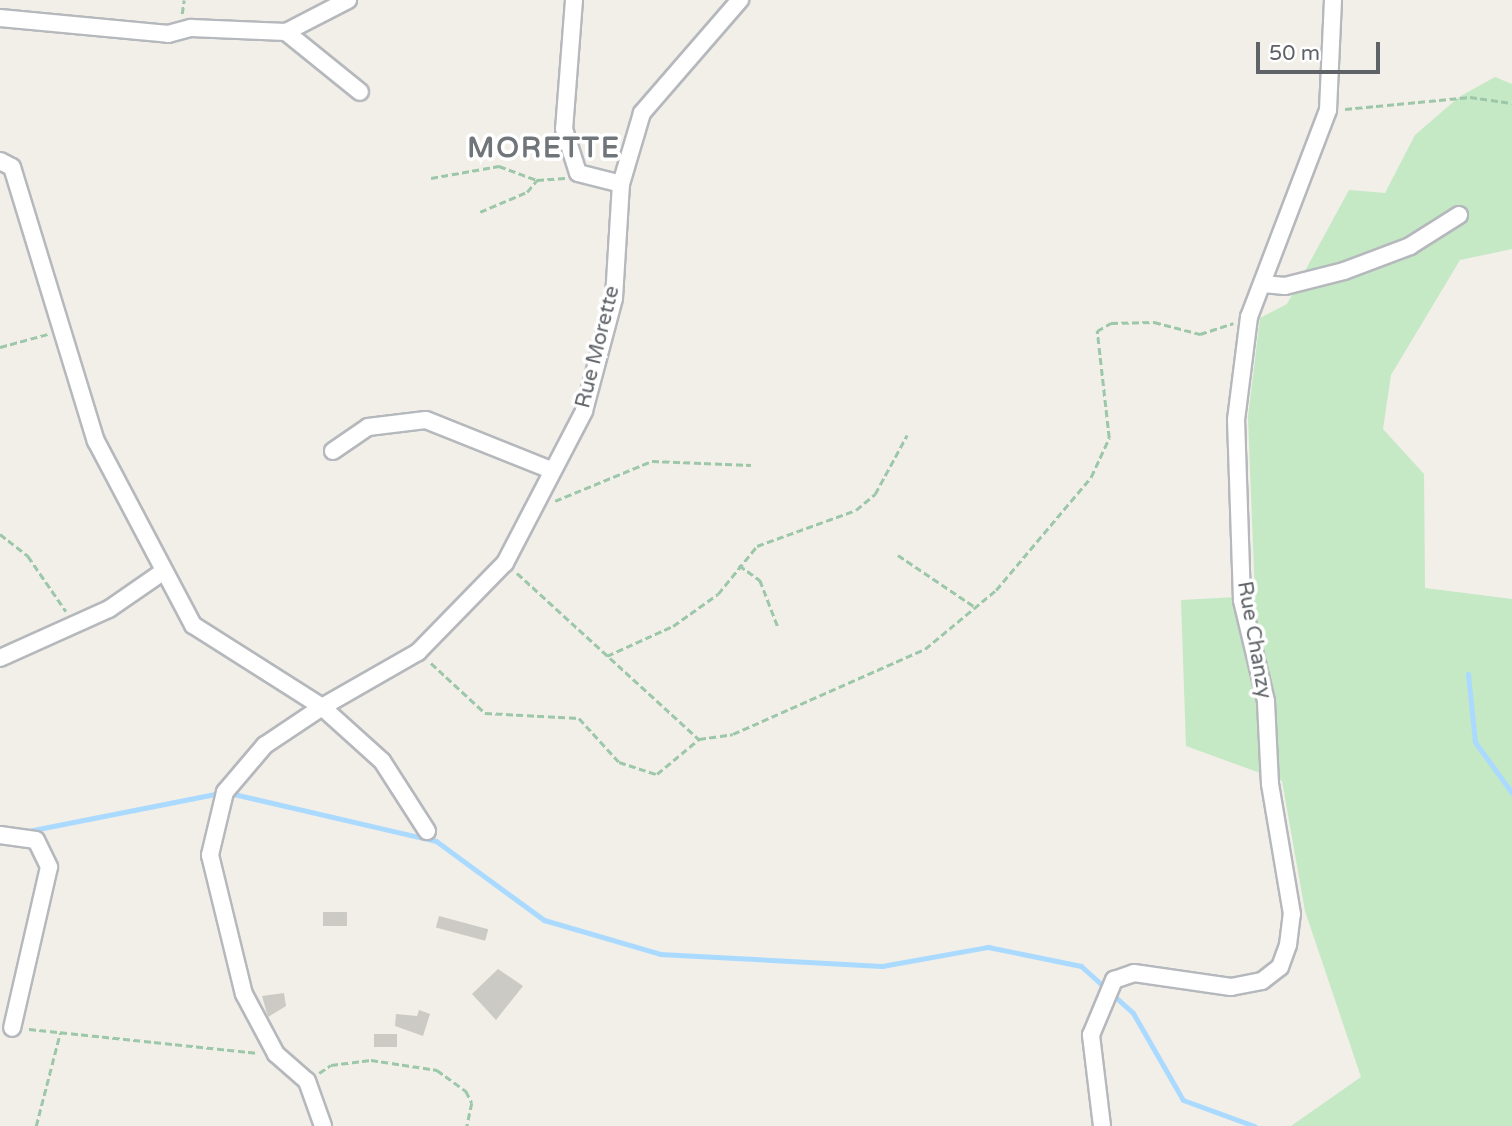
<!DOCTYPE html>
<style>
body{margin:0}
#map{position:relative;width:1512px;height:1126px;overflow:hidden;background:#f1efe8;font-family:"Varela Round",sans-serif}
div>[style]{position:absolute}
.green>*{inset:0;background:#c5e8c5}
.stream>*{height:5px;margin:-2.5px;padding:0 2.5px;transform-origin:2.5px;border-radius:2.5px;background:#aadaff}
.building>*{inset:0;background:#cccac5;transform-origin:0 0}
.path>*{height:2.5px;margin-top:-1.25px;transform-origin:0;background:repeating-linear-gradient(90deg,#9cc7a9 0 7px,transparent 0 10.5px)}
.roads{filter:drop-shadow(2px 0 #b5b8bc) drop-shadow(-2px 0 #b5b8bc) drop-shadow(0 2px #b5b8bc) drop-shadow(0 -2px #b5b8bc)}
.minor>*{height:16px;margin:-8px;padding:0 8px;transform-origin:8px;border-radius:8px;background:#fff}
span{translate:-50% -50%;white-space:nowrap;text-align:center;line-height:1.15;-webkit-text-stroke:7px #fff;paint-order:stroke}
.street-label{font-size:21px;color:#5f6368}
.district-label{font-size:28px;color:#70757a;font-weight:700;letter-spacing:2px}
.scale{position:absolute;left:1256px;top:42px;width:124px;height:32px;box-sizing:border-box;border:4px solid #5f6368;border-top:0;padding-left:9px;font-size:21px;line-height:24px;white-space:nowrap;color:#5f6368;-webkit-text-stroke:5px #fff;paint-order:stroke}
</style>
<div id="map">
<div class="green">
<i style="clip-path:polygon(1495px 77px,1512px 84px,1512px 249px,1460px 260px,1391px 375px,1383px 429px,1424px 474px,1425px 588px,1512px 599px,1512px 1126px,1291px 1126px,1361px 1077px,1305px 911px,1282px 781px,1186px 746px,1181px 600px,1255px 596px,1248px 417px,1260px 318px,1287px 304px,1349px 190px,1385px 193px,1415px 135px,1459px 97px)"></i>
</div>
<div class="stream">
<i style="left:1468px;top:674px;width:68px;rotate:84.1deg"></i>
<i style="left:1475px;top:742px;width:63px;rotate:54deg"></i>
<i style="left:28px;top:831px;width:201px;rotate:-11.2deg"></i>
<i style="left:225px;top:792px;width:217px;rotate:13.1deg"></i>
<i style="left:436px;top:841px;width:134px;rotate:36.2deg"></i>
<i style="left:544px;top:920px;width:121px;rotate:16.3deg"></i>
<i style="left:660px;top:954px;width:222px;rotate:3.1deg"></i>
<i style="left:882px;top:966px;width:108px;rotate:-10.2deg"></i>
<i style="left:988px;top:947px;width:95px;rotate:11.5deg"></i>
<i style="left:1081px;top:966px;width:70px;rotate:42.1deg"></i>
<i style="left:1133px;top:1013px;width:100px;rotate:60.1deg"></i>
<i style="left:1183px;top:1100px;width:76px;rotate:20.1deg"></i>
</div>
<div class="building">
<i style="left:347px;top:912px;width:14px;height:24px;rotate:90deg"></i>
<i style="left:439px;top:916px;width:51px;height:12px;rotate:15deg"></i>
<i style="clip-path:polygon(498px 969px,523px 986px,496px 1020px,472px 994px)"></i>
<i style="clip-path:polygon(284px 993px,286px 1006px,268px 1017px,262px 996px)"></i>
<i style="clip-path:polygon(419px 1010px,430px 1014px,423px 1036px,395px 1026px,396px 1014px,417px 1016px)"></i>
<i style="left:397px;top:1034px;width:13px;height:23px;rotate:90deg"></i>
</div>
<div class="path">
<i style="left:182px;top:14px;width:14px;rotate:-82deg"></i>
<i style="left:1345px;top:109px;width:126px;rotate:-5.5deg"></i>
<i style="left:1470px;top:97px;width:42px;rotate:8.1deg"></i>
<i style="left:431px;top:178px;width:69px;rotate:-10deg"></i>
<i style="left:499px;top:166px;width:40px;rotate:20.2deg"></i>
<i style="left:537px;top:180px;width:28px;rotate:-4deg"></i>
<i style="left:480px;top:212px;width:51px;rotate:-23.1deg"></i>
<i style="left:527px;top:192px;width:16px;rotate:-50deg"></i>
<i style="left:0;top:347px;width:50px;rotate:-15.2deg"></i>
<i style="left:555px;top:501px;width:105px;rotate:-22.4deg"></i>
<i style="left:652px;top:461px;width:99px;rotate:2.3deg"></i>
<i style="left:0;top:534px;width:36px;rotate:38deg"></i>
<i style="left:28px;top:556px;width:67px;rotate:55.4deg"></i>
<i style="left:898px;top:555px;width:93px;rotate:34deg"></i>
<i style="left:739px;top:565px;width:26px;rotate:36deg"></i>
<i style="left:760px;top:580px;width:50px;rotate:69deg"></i>
<i style="left:517px;top:573px;width:246px;rotate:42.4deg"></i>
<i style="left:699px;top:739px;width:34px;rotate:-8deg"></i>
<i style="left:733px;top:734px;width:210px;rotate:-23.9deg"></i>
<i style="left:925px;top:649px;width:92px;rotate:-39.7deg"></i>
<i style="left:996px;top:590px;width:148px;rotate:-49.9deg"></i>
<i style="left:1091px;top:477px;width:43px;rotate:-65.2deg"></i>
<i style="left:1109px;top:438px;width:108px;rotate:-96.4deg"></i>
<i style="left:1097px;top:331px;width:16px;rotate:-30deg"></i>
<i style="left:1111px;top:323px;width:43px;rotate:-1.3deg"></i>
<i style="left:1154px;top:322px;width:48px;rotate:14.6deg"></i>
<i style="left:1200px;top:334px;width:35px;rotate:-18deg"></i>
<i style="left:607px;top:656px;width:72px;rotate:-24.4deg"></i>
<i style="left:673px;top:626px;width:55px;rotate:-35.4deg"></i>
<i style="left:718px;top:594px;width:62px;rotate:-50.9deg"></i>
<i style="left:757px;top:546px;width:105px;rotate:-20deg"></i>
<i style="left:856px;top:510px;width:25px;rotate:-40deg"></i>
<i style="left:875px;top:494px;width:67px;rotate:-61.5deg"></i>
<i style="left:431px;top:663px;width:74px;rotate:42.8deg"></i>
<i style="left:485px;top:713px;width:94px;rotate:3deg"></i>
<i style="left:579px;top:718px;width:59px;rotate:47.7deg"></i>
<i style="left:619px;top:762px;width:40px;rotate:18deg"></i>
<i style="left:657px;top:774px;width:55px;rotate:-39.8deg"></i>
<i style="left:29px;top:1029px;width:230px;rotate:6deg"></i>
<i style="left:319px;top:1073px;width:14px;rotate:-34deg"></i>
<i style="left:331px;top:1065px;width:40px;rotate:-7.1deg"></i>
<i style="left:371px;top:1060px;width:67px;rotate:8.6deg"></i>
<i style="left:437px;top:1070px;width:36px;rotate:36deg"></i>
<i style="left:466px;top:1091px;width:13px;rotate:63deg"></i>
<i style="left:472px;top:1103px;width:24px;rotate:102deg"></i>
<i style="left:36px;top:1126px;width:96px;rotate:-75.5deg"></i>
</div>
<div class="roads">
<div class="minor">
<i style="left:574px;top:0;width:129px;rotate:94.4deg"></i>
<i style="left:564px;top:129px;width:46px;rotate:72.3deg"></i>
<i style="left:578px;top:173px;width:44px;rotate:14.3deg"></i>
<i style="left:0;top:18px;width:169px;rotate:5.4deg"></i>
<i style="left:168px;top:34px;width:24px;rotate:-15deg"></i>
<i style="left:191px;top:28px;width:95px;rotate:2.4deg"></i>
<i style="left:286px;top:32px;width:70px;rotate:-27.3deg"></i>
<i style="left:286px;top:32px;width:95px;rotate:39deg"></i>
<i style="left:0;top:161px;width:13px;rotate:27deg"></i>
<i style="left:12px;top:167px;width:287px;rotate:73deg"></i>
<i style="left:96px;top:441px;width:208px;rotate:62.2deg"></i>
<i style="left:193px;top:625px;width:153px;rotate:32.4deg"></i>
<i style="left:322px;top:707px;width:69px;rotate:146.3deg"></i>
<i style="left:265px;top:745px;width:62px;rotate:130.4deg"></i>
<i style="left:225px;top:792px;width:65px;rotate:103.4deg"></i>
<i style="left:210px;top:855px;width:143px;rotate:76.3deg"></i>
<i style="left:244px;top:994px;width:68px;rotate:61.9deg"></i>
<i style="left:276px;top:1054px;width:41px;rotate:41.1deg"></i>
<i style="left:307px;top:1081px;width:48px;rotate:70.4deg"></i>
<i style="left:1263px;top:284px;width:22px;rotate:5deg"></i>
<i style="left:1285px;top:286px;width:61px;rotate:-14.3deg"></i>
<i style="left:1344px;top:271px;width:71px;rotate:-20.7deg"></i>
<i style="left:1410px;top:246px;width:58px;rotate:-32.3deg"></i>
<i style="left:333px;top:451px;width:42px;rotate:-34.4deg"></i>
<i style="left:368px;top:427px;width:58px;rotate:-6.9deg"></i>
<i style="left:426px;top:420px;width:135px;rotate:21.8deg"></i>
<i style="left:0;top:658px;width:120px;rotate:-24.2deg"></i>
<i style="left:109px;top:609px;width:67px;rotate:-34.6deg"></i>
<i style="left:427px;top:831px;width:83px;rotate:-122.7deg"></i>
<i style="left:382px;top:761px;width:81px;rotate:-138deg"></i>
<i style="left:322px;top:707px;width:111px;rotate:-29.8deg"></i>
<i style="left:418px;top:652px;width:124px;rotate:-45.7deg"></i>
<i style="left:505px;top:563px;width:171px;rotate:-62.5deg"></i>
<i style="left:584px;top:411px;width:117px;rotate:-75.1deg"></i>
<i style="left:614px;top:298px;width:114px;rotate:-86.5deg"></i>
<i style="left:621px;top:184px;width:74px;rotate:-73.5deg"></i>
<i style="left:642px;top:113px;width:150px;rotate:-49.1deg"></i>
<i style="left:0;top:835px;width:36px;rotate:8deg"></i>
<i style="left:36px;top:840px;width:30px;rotate:64deg"></i>
<i style="left:49px;top:867px;width:165px;rotate:102.9deg"></i>
<i style="left:1102px;top:1126px;width:92px;rotate:-96.9deg"></i>
<i style="left:1091px;top:1035px;width:60px;rotate:-67.3deg"></i>
<i style="left:1114px;top:980px;width:21px;rotate:-19deg"></i>
<i style="left:1134px;top:973px;width:98px;rotate:8.2deg"></i>
<i style="left:1231px;top:987px;width:32px;rotate:-11deg"></i>
<i style="left:1262px;top:981px;width:23px;rotate:-38deg"></i>
<i style="left:1280px;top:967px;width:23px;rotate:-70deg"></i>
<i style="left:1288px;top:945px;width:31px;rotate:-83deg"></i>
<i style="left:1292px;top:914px;width:132px;rotate:-99.6deg"></i>
<i style="left:1270px;top:784px;width:83px;rotate:-92.8deg"></i>
<i style="left:1266px;top:701px;width:104px;rotate:-103.4deg"></i>
<i style="left:1242px;top:600px;width:180px;rotate:-91.9deg"></i>
<i style="left:1236px;top:420px;width:104px;rotate:-82.8deg"></i>
<i style="left:1249px;top:317px;width:222px;rotate:-69.1deg"></i>
<i style="left:1328px;top:110px;width:110px;rotate:-87.4deg"></i>
</div>
</div>
<div class="street-label">
<span style="left:598px;top:347px;rotate:-76deg">Rue Morette</span>
<span style="left:1254px;top:640px;rotate:80deg">Rue Chanzy</span>
</div>
<div class="district-label">
<span style="left:544px;top:148px">MORETTE</span>
</div>
<div class="scale">50 m</div>
</div>
